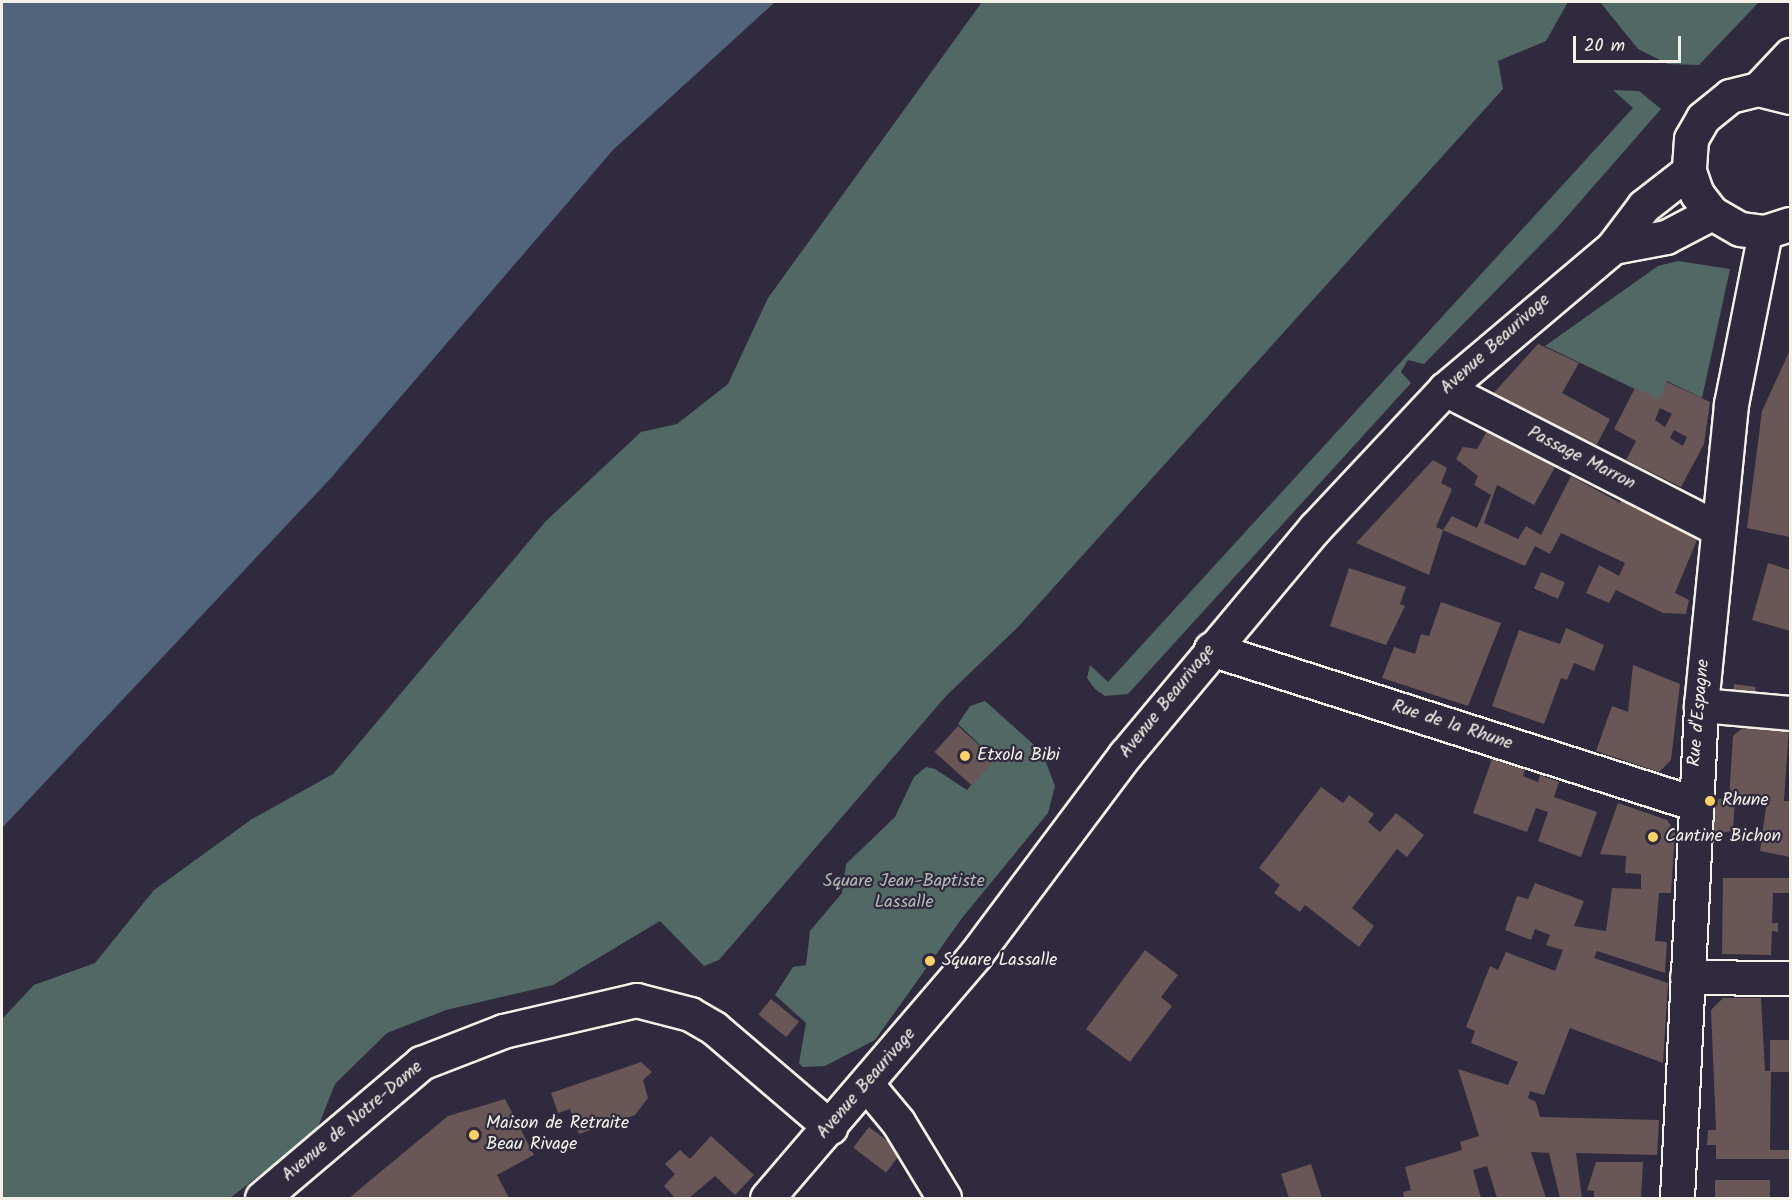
<!DOCTYPE html>
<style>
body{margin:0}
#map{position:relative;width:1792px;height:1200px;overflow:hidden;background:#2f2a3d;font-family:Kalam,sans-serif}
div>[style]{position:absolute}
.green>*{inset:0;background:#526864}
.water>*{inset:0;background:#51647c}
.building>*{inset:0;background:#695657;transform-origin:0 0}
.roads{filter:drop-shadow(2px 0 #f4f1e8) drop-shadow(-2px 0 #f4f1e8) drop-shadow(0 2px #f4f1e8) drop-shadow(0 -2px #f4f1e8)}
.street>*{height:33px;margin:-16.5px;padding:0 16.5px;transform-origin:16.5px;border-radius:16.5px;background:#2f2a3d}
.secondary>*{height:33px;margin:-16.5px;padding:0 16.5px;transform-origin:16.5px;border-radius:16.5px;background:#2f2a3d}
.dots>*{width:16px;height:16px;translate:-50% -50%;box-sizing:border-box;border:3px solid #2f2a3d;border-radius:50%}
span{translate:-50% -50%;white-space:nowrap;text-align:center;line-height:1.15;-webkit-text-stroke:4.5px #2f2a3d;paint-order:stroke}
.street-label{font-size:18px;color:#f4f1e8}
.poi-label{font-size:18px;color:#f4f1e8}
.left{translate:0 -50%;text-align:left}
.park-label{font-size:18px;color:#b3bab3}
.frame{position:absolute;inset:0;border:3px solid #f4f1e8;pointer-events:none}
.scale{position:absolute;left:1573px;top:36px;width:108px;height:27px;box-sizing:border-box;border:3px solid #f4f1e8;border-top:0;padding-left:8px;font-size:18px;line-height:21px;white-space:nowrap;color:#f4f1e8;-webkit-text-stroke:4px #2f2a3d;paint-order:stroke}
</style>
<div id="map">
<div class="green">
<i style="clip-path:polygon(982px 2px,1568px 2px,1546px 41px,1498px 61px,1503px 89px,1018px 627px,946px 696px,719px 960px,704px 966px,660px 921px,553px 985px,446px 1010px,387px 1033px,335px 1084px,316px 1132px,230px 1198px,2px 1198px,2px 1019px,34px 985px,95px 963px,154px 890px,252px 819px,333px 774px,546px 521px,641px 432px,677px 424px,728px 384px,768px 298px)"></i>
<i style="clip-path:polygon(1600px 2px,1759px 2px,1699px 65px,1668px 64px,1638px 49px)"></i>
<i style="clip-path:polygon(1613px 90px,1639px 91px,1661px 109px,1557px 228px,1424px 364px,1408px 360px,1401px 372px,1411px 383px,1128px 694px,1105px 696px,1095px 689px,1087px 678px,1090px 665px,1108px 682px,1633px 108px)"></i>
<i style="clip-path:polygon(1678px 261px,1730px 269px,1702px 398px,1667px 381px,1660px 401px,1545px 346px,1658px 266px)"></i>
<i style="clip-path:polygon(985px 701px,1042px 752px,1055px 786px,1048px 813px,962px 918px,875px 1040px,825px 1066px,803px 1067px,799px 1063px,806px 1023px,775px 995px,793px 967px,806px 965px,810px 931px,842px 893px,846px 864px,895px 817px,914px 777px,926px 767px,935px 769px,967px 790px,993px 757px,958px 724px,970px 706px)"></i>
</div>
<div class="water">
<i style="clip-path:polygon(2px 2px,775px 2px,613px 150px,330px 479px,2px 828px)"></i>
</div>
<div class="building">
<i style="clip-path:polygon(1538px 344px,1579px 363px,1562px 393px,1610px 419px,1593px 452px,1491px 396px)"></i>
<i style="clip-path:polygon(1790px 350px,1790px 537px,1747px 528px,1762px 411px)"></i>
<i style="clip-path:polygon(evenodd,1667px 382px,1710px 402px,1704px 444px,1681px 487px,1626px 460px,1636px 441px,1614px 429px,1635px 388px,1659px 399px,1667px 382px,1660px 408px,1672px 414px,1665px 427px,1655px 420px,1660px 408px,1667px 382px,1674px 430px,1687px 437px,1683px 446px,1670px 438px,1674px 430px)"></i>
<i style="clip-path:polygon(1488px 429px,1555px 467px,1534px 505px,1497px 485px,1484px 523px,1518px 539px,1526px 526px,1541px 535px,1571px 476px,1620px 503px,1625px 494px,1699px 535px,1675px 593px,1689px 600px,1686px 614px,1663px 613px,1616px 590px,1609px 603px,1586px 593px,1599px 565px,1619px 576px,1625px 563px,1561px 533px,1550px 554px,1535px 546px,1525px 566px,1443px 530px,1452px 516px,1477px 528px,1491px 495px,1474px 485px,1478px 476px,1456px 459px,1463px 447px,1477px 449px)"></i>
<i style="clip-path:polygon(1433px 460px,1447px 468px,1441px 483px,1452px 489px,1436px 527px,1443px 530px,1429px 575px,1356px 543px)"></i>
<i style="clip-path:polygon(1768px 563px,1790px 570px,1790px 631px,1752px 620px)"></i>
<i style="clip-path:polygon(1349px 568px,1406px 587px,1400px 604px,1405px 606px,1386px 645px,1330px 626px)"></i>
<i style="left:1541px;top:572px;width:26px;height:18px;rotate:23deg"></i>
<i style="clip-path:polygon(1441px 602px,1501px 623px,1468px 706px,1382px 678px,1394px 647px,1415px 654px,1421px 634px,1429px 636px)"></i>
<i style="clip-path:polygon(1566px 628px,1604px 645px,1594px 671px,1574px 663px,1567px 680px,1561px 678px,1544px 724px,1492px 706px,1519px 630px,1560px 644px)"></i>
<i style="clip-path:polygon(1633px 665px,1680px 684px,1671px 760px,1659px 772px,1596px 751px,1612px 706px,1628px 712px)"></i>
<i style="left:1734px;top:684px;width:22px;height:16px;rotate:8deg"></i>
<i style="clip-path:polygon(1746px 725px,1789px 727px,1784px 801px,1790px 801px,1790px 857px,1760px 851px,1767px 800px,1735px 799px,1733px 831px,1713px 834px,1715px 799px,1729px 799px,1733px 736px)"></i>
<i style="left:958px;top:726px;width:50px;height:35px;rotate:42deg"></i>
<i style="clip-path:polygon(1492px 759px,1525px 770px,1523px 776px,1538px 782px,1540px 775px,1559px 782px,1554px 797px,1597px 812px,1581px 857px,1538px 841px,1548px 812px,1536px 808px,1527px 832px,1473px 813px)"></i>
<i style="clip-path:polygon(1321px 787px,1343px 803px,1349px 795px,1374px 814px,1368px 822px,1380px 832px,1396px 813px,1424px 835px,1407px 857px,1397px 849px,1352px 908px,1374px 926px,1359px 947px,1305px 905px,1300px 912px,1274px 893px,1280px 885px,1259px 868px)"></i>
<i style="clip-path:polygon(1618px 803px,1667px 820px,1675px 832px,1671px 893px,1659px 893px,1655px 941px,1667px 942px,1665px 973px,1597px 951px,1594px 958px,1668px 983px,1663px 1063px,1570px 1028px,1544px 1095px,1530px 1091px,1528px 1098px,1536px 1102px,1540px 1117px,1659px 1120px,1657px 1155px,1576px 1153px,1582px 1198px,1560px 1198px,1549px 1153px,1531px 1152px,1546px 1198px,1497px 1198px,1487px 1166px,1473px 1170px,1481px 1198px,1404px 1198px,1403px 1192px,1411px 1190px,1405px 1167px,1462px 1150px,1460px 1142px,1479px 1136px,1458px 1069px,1508px 1085px,1518px 1062px,1471px 1043px,1475px 1031px,1466px 1027px,1490px 966px,1498px 970px,1506px 952px,1555px 971px,1563px 950px,1546px 945px,1550px 935px,1535px 929px,1531px 940px,1505px 930px,1517px 896px,1528px 899px,1535px 883px,1584px 901px,1574px 926px,1606px 931px,1612px 888px,1641px 889px,1641px 874px,1625px 873px,1626px 856px,1600px 854px)"></i>
<i style="clip-path:polygon(1723px 878px,1790px 878px,1790px 893px,1773px 893px,1772px 923px,1778px 923px,1778px 932px,1772px 931px,1771px 955px,1722px 954px)"></i>
<i style="clip-path:polygon(1145px 950px,1178px 975px,1161px 997px,1172px 1006px,1130px 1062px,1086px 1029px)"></i>
<i style="clip-path:polygon(1723px 998px,1761px 998px,1765px 1071px,1770px 1071px,1770px 1040px,1790px 1040px,1790px 1072px,1771px 1072px,1770px 1150px,1790px 1150px,1789px 1159px,1716px 1159px,1716px 1145px,1707px 1145px,1708px 1130px,1716px 1130px,1711px 1010px)"></i>
<i style="left:771px;top:999px;width:36px;height:20px;rotate:39deg"></i>
<i style="clip-path:polygon(641px 1062px,652px 1072px,643px 1080px,648px 1098px,635px 1115px,579px 1134px,570px 1109px,558px 1113px,551px 1093px)"></i>
<i style="clip-path:polygon(505px 1099px,534px 1155px,497px 1175px,509px 1198px,349px 1198px,448px 1116px)"></i>
<i style="left:869px;top:1127px;width:41px;height:26px;rotate:37deg"></i>
<i style="clip-path:polygon(711px 1136px,754px 1175px,735px 1195px,715px 1176px,689px 1198px,675px 1198px,664px 1186px,675px 1174px,665px 1164px,680px 1150px,690px 1159px)"></i>
<i style="clip-path:polygon(1596px 1162px,1643px 1162px,1641px 1198px,1594px 1198px,1594px 1191px,1587px 1190px)"></i>
<i style="clip-path:polygon(1311px 1164px,1322px 1198px,1289px 1198px,1281px 1174px)"></i>
<i style="left:1715px;top:1180px;width:55px;height:18px"></i>
</div>
<div class="roads">
<div class="street">
<i style="left:1445px;top:389px;width:305px;rotate:27.1deg"></i>
<i style="left:1211px;top:649px;width:506px;rotate:17.72deg"></i>
<i style="left:1701px;top:705px;width:89px;rotate:5.1deg"></i>
<i style="left:1687px;top:977px;width:103px;rotate:0.6deg"></i>
<i style="left:868px;top:1086px;width:47px;rotate:50.2deg"></i>
<i style="left:898px;top:1122px;width:89px;rotate:58.8deg"></i>
<i style="left:262px;top:1198px;width:209px;rotate:-40.3deg"></i>
<i style="left:421px;top:1063px;width:88px;rotate:-21.3deg"></i>
<i style="left:503px;top:1031px;width:137px;rotate:-13.1deg"></i>
<i style="left:636px;top:1000px;width:56px;rotate:14.5deg"></i>
<i style="left:690px;top:1014px;width:28px;rotate:30deg"></i>
<i style="left:714px;top:1028px;width:153px;rotate:40.5deg"></i>
<i style="left:1677px;top:1198px;width:494px;rotate:-87.2deg"></i>
<i style="left:1701px;top:705px;width:302px;rotate:-84.3deg"></i>
<i style="left:1731px;top:404px;width:175px;rotate:-78.8deg"></i>
</div>
<div class="secondary">
<i style="left:1758px;top:89px;width:47px;rotate:-46.7deg"></i>
<i style="left:1790px;top:97px;width:33px;rotate:-166deg"></i>
<i style="left:1758px;top:89px;width:29px;rotate:166deg"></i>
<i style="left:1730px;top:96px;width:35px;rotate:141deg"></i>
<i style="left:1703px;top:118px;width:24px;rotate:120deg"></i>
<i style="left:1691px;top:139px;width:32px;rotate:94deg"></i>
<i style="left:1689px;top:171px;width:24px;rotate:71deg"></i>
<i style="left:1697px;top:194px;width:24px;rotate:52deg"></i>
<i style="left:1712px;top:213px;width:32px;rotate:30deg"></i>
<i style="left:1740px;top:229px;width:25px;rotate:7deg"></i>
<i style="left:1765px;top:232px;width:26px;rotate:-18deg"></i>
<i style="left:1613px;top:247px;width:54px;rotate:-10.7deg"></i>
<i style="left:1666px;top:237px;width:52px;rotate:-27.6deg"></i>
<i style="left:767px;top:1198px;width:321px;rotate:-49.4deg"></i>
<i style="left:976px;top:954px;width:249px;rotate:-53.2deg"></i>
<i style="left:1125px;top:755px;width:296px;rotate:-50.1deg"></i>
<i style="left:1315px;top:528px;width:190px;rotate:-46.9deg"></i>
<i style="left:1445px;top:389px;width:220px;rotate:-40.2deg"></i>
<i style="left:1613px;top:247px;width:51px;rotate:-52.9deg"></i>
<i style="left:1644px;top:206px;width:57px;rotate:-37.9deg"></i>
</div>
</div>
<div class="dots">
<i style="left:965px;top:756px;background:#ffd166"></i>
<i style="left:1710px;top:801px;background:#ffd166"></i>
<i style="left:1653px;top:837px;background:#ffd166"></i>
<i style="left:930px;top:961px;background:#ffd166"></i>
<i style="left:474px;top:1135px;background:#ffd166"></i>
</div>
<div class="street-label">
<span style="left:1496px;top:345px;rotate:-42deg">Avenue Beaurivage</span>
<span style="left:1581px;top:459px;rotate:27deg">Passage Marron</span>
<span style="left:1168px;top:702px;rotate:-51deg">Avenue Beaurivage</span>
<span style="left:1700px;top:713px;rotate:-85deg">Rue d'Espagne</span>
<span style="left:1452px;top:726px;rotate:18deg">Rue de la Rhune</span>
<span style="left:867px;top:1084px;rotate:-49deg">Avenue Beaurivage</span>
<span style="left:353px;top:1122px;rotate:-40deg">Avenue de Notre-Dame</span>
</div>
<div class="poi-label">
<span class="left" style="left:977px;top:756px">Etxola Bibi</span>
<span class="left" style="left:1722px;top:801px">Rhune</span>
<span class="left" style="left:1665px;top:837px">Cantine Bichon</span>
<span class="left" style="left:942px;top:961px">Square Lassalle</span>
<span class="left" style="left:486px;top:1135px">Maison de Retraite<br>Beau Rivage</span>
</div>
<div class="park-label">
<span style="left:904px;top:893px">Square Jean-Baptiste<br>Lassalle</span>
</div>
<div class="frame"></div>
<div class="scale">20 m</div>
</div>
